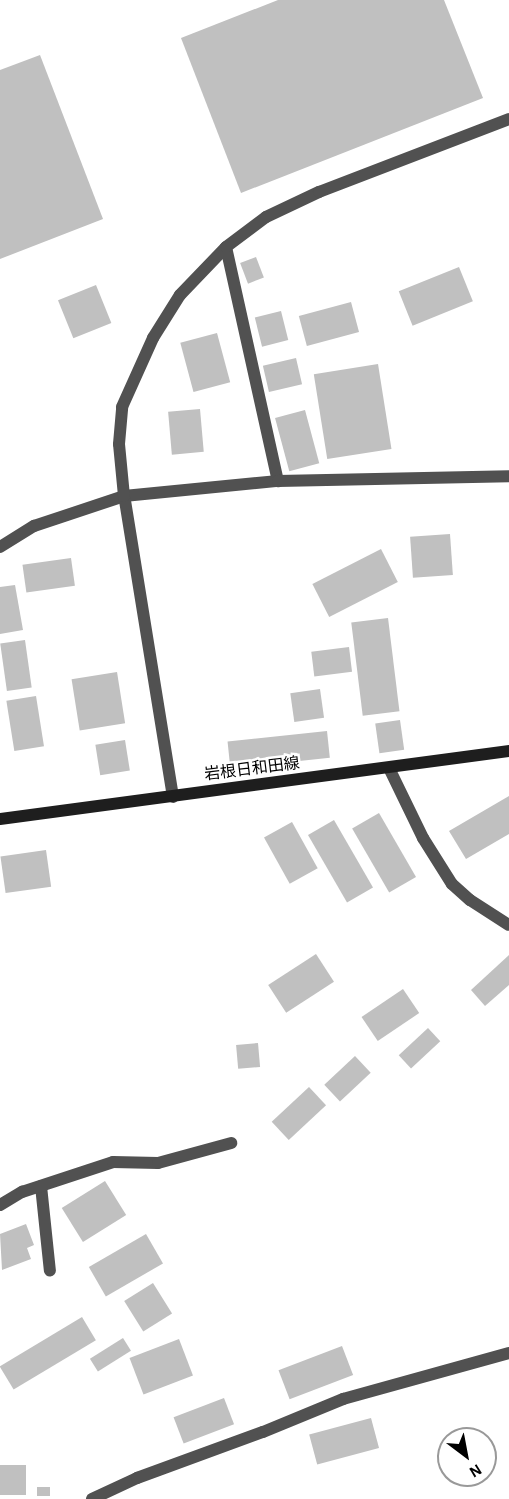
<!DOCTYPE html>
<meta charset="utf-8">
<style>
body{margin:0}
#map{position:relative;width:509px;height:1499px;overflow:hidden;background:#fff;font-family:"Alegreya Sans","Noto Sans JP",sans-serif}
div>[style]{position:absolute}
.building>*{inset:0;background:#c0c0c0;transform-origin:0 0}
.minor>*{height:12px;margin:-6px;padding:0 6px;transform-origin:6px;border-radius:6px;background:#515151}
.secondary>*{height:12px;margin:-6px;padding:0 6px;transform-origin:6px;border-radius:6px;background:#1e1e1e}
span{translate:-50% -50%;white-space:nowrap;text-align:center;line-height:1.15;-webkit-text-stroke:5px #fff;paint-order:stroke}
.street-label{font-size:16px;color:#000}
.north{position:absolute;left:437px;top:1427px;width:60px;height:60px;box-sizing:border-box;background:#fff;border:2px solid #999;border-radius:50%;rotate:148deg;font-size:16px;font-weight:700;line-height:24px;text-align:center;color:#000}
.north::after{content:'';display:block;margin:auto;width:21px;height:27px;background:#000;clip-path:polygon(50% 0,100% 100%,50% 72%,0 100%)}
</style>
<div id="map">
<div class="building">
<i style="clip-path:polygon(278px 0,444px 0,483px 98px,241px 193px,181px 38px)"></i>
<i style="clip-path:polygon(40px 55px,103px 219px,0 259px,0 70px)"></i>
<i style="left:256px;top:257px;width:22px;height:17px;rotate:69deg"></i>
<i style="left:459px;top:267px;width:37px;height:65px;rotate:68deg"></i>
<i style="left:96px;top:285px;width:41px;height:41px;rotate:68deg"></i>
<i style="left:351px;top:302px;width:31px;height:54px;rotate:75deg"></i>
<i style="left:281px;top:311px;width:30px;height:27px;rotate:76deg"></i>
<i style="left:217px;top:333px;width:51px;height:38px;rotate:75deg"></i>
<i style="left:296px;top:358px;width:27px;height:34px;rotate:77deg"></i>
<i style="left:378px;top:364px;width:86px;height:65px;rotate:81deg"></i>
<i style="left:200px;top:409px;width:43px;height:32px;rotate:85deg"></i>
<i style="left:305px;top:410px;width:55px;height:31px;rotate:75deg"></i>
<i style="left:450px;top:534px;width:41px;height:40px;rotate:86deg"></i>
<i style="left:381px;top:549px;width:37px;height:77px;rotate:63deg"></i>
<i style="left:71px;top:558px;width:28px;height:49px;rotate:82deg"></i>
<i style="clip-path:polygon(15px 585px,23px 630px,0 634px,0 587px)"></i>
<i style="left:388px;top:618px;width:94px;height:37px;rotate:83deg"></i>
<i style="left:25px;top:640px;width:48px;height:25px;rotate:82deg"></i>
<i style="left:349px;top:647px;width:25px;height:38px;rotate:83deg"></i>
<i style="left:117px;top:672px;width:52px;height:46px;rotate:81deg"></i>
<i style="left:320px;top:689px;width:29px;height:30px;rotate:82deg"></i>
<i style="left:36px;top:696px;width:51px;height:30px;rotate:81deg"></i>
<i style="left:400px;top:720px;width:30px;height:25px;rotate:82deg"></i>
<i style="left:327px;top:731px;width:27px;height:100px;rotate:84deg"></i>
<i style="left:125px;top:740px;width:31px;height:30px;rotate:81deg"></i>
<i style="clip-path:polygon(509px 796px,509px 834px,466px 859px,449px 831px)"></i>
<i style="left:379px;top:813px;width:74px;height:31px;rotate:60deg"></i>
<i style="left:334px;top:820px;width:78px;height:30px;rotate:60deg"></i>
<i style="left:292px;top:822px;width:53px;height:32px;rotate:61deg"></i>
<i style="left:46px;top:850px;width:37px;height:46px;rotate:82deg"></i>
<i style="left:316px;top:954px;width:33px;height:57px;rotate:57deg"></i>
<i style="clip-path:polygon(509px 955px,509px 985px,485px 1006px,471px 990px)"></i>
<i style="left:403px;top:989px;width:29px;height:50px;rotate:56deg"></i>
<i style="left:428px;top:1028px;width:18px;height:40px;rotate:47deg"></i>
<i style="left:258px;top:1043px;width:24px;height:22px;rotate:85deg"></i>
<i style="left:355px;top:1056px;width:23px;height:42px;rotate:47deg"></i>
<i style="left:309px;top:1087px;width:25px;height:51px;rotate:47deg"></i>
<i style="left:105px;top:1181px;width:40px;height:51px;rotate:58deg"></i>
<i style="clip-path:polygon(26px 1224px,34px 1245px,27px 1248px,31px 1259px,2px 1270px,0 1234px)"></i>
<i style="left:146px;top:1234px;width:34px;height:66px;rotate:60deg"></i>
<i style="left:153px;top:1283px;width:36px;height:34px;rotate:58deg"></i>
<i style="left:82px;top:1317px;width:27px;height:96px;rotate:59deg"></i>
<i style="left:123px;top:1338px;width:15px;height:39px;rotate:58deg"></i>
<i style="left:179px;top:1339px;width:39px;height:53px;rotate:69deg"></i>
<i style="left:342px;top:1346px;width:31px;height:68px;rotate:69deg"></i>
<i style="left:224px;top:1398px;width:28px;height:54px;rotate:69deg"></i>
<i style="left:371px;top:1418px;width:31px;height:64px;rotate:75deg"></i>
<i style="left:0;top:1465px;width:26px;height:30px"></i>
<i style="left:37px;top:1487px;width:13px;height:9px"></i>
</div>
<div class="minor">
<i style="left:226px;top:247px;width:240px;rotate:77.5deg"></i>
<i style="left:0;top:547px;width:40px;rotate:-32deg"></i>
<i style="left:34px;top:526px;width:95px;rotate:-18.4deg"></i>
<i style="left:124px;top:496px;width:155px;rotate:-5.6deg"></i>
<i style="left:278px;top:481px;width:231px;rotate:-1.2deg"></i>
<i style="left:389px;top:768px;width:78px;rotate:64.1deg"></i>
<i style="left:423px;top:838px;width:54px;rotate:57.8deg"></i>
<i style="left:452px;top:884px;width:24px;rotate:42deg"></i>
<i style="left:470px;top:900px;width:46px;rotate:32.7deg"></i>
<i style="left:173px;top:797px;width:305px;rotate:-99.2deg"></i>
<i style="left:124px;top:496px;width:52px;rotate:-95.5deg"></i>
<i style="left:119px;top:444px;width:37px;rotate:-85deg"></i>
<i style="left:122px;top:407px;width:76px;rotate:-65.8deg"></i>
<i style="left:153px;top:338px;width:51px;rotate:-57.9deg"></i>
<i style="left:180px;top:295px;width:66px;rotate:-46.2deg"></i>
<i style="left:226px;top:247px;width:50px;rotate:-36.9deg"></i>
<i style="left:266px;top:217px;width:59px;rotate:-25.3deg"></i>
<i style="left:319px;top:192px;width:204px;rotate:-21deg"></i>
<i style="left:41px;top:1186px;width:85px;rotate:84deg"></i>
<i style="left:0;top:1205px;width:26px;rotate:-31deg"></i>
<i style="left:22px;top:1192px;width:96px;rotate:-18.2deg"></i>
<i style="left:113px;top:1162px;width:45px;rotate:1.3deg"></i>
<i style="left:158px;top:1163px;width:76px;rotate:-15.3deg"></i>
<i style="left:92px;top:1499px;width:50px;rotate:-25deg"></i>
<i style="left:137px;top:1478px;width:134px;rotate:-20.1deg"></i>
<i style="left:263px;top:1432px;width:87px;rotate:-22.4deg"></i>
<i style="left:343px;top:1399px;width:172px;rotate:-15.5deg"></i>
</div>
<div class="secondary">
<i style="left:0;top:819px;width:514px;rotate:-7.61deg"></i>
</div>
<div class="street-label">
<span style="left:252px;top:769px;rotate:-7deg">岩根日和田線</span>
</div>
<div class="north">N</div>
</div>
